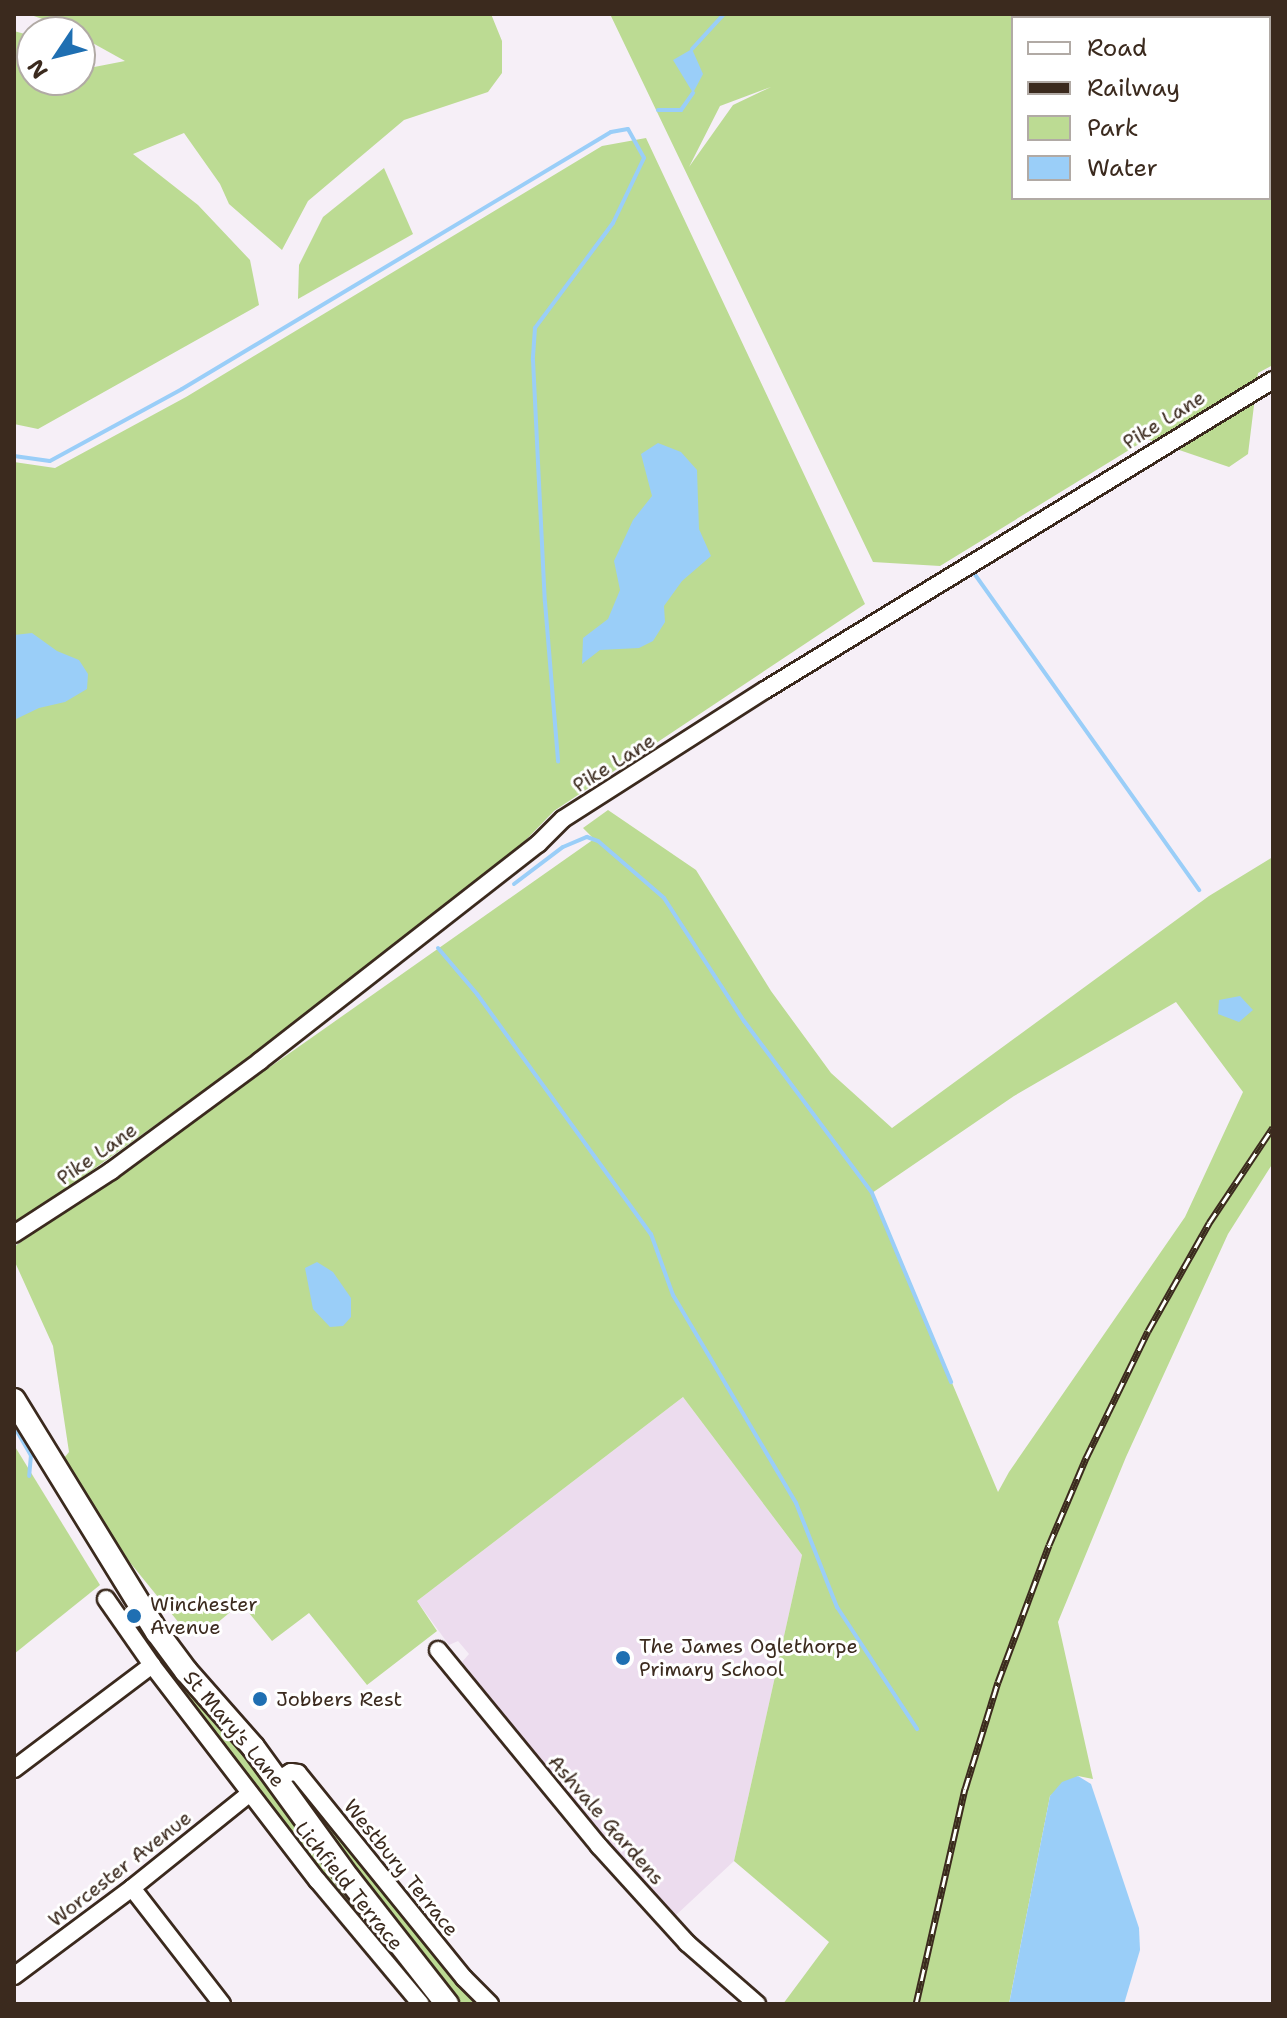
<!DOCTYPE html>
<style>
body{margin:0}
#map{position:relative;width:1287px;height:2018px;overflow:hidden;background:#f6eff7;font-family:"Shantell Sans",sans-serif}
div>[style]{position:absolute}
.built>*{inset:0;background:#ecdcee}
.green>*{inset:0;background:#bcdb93}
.water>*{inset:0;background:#9acef8}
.stream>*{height:4px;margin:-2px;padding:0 2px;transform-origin:2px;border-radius:2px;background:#9acef8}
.roads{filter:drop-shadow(2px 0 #3b2a1e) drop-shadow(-2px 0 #3b2a1e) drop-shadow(0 2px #3b2a1e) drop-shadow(0 -2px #3b2a1e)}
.minor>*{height:16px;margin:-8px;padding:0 8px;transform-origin:8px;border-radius:8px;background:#fff}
.secondary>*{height:22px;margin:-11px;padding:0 11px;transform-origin:11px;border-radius:11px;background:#fff}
.rail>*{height:7px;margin-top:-3.5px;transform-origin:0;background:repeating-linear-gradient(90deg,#fff 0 12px,#3b2a1e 0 24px);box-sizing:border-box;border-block:2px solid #3b2a1e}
.dots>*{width:22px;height:22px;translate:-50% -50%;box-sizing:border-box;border:4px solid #fff;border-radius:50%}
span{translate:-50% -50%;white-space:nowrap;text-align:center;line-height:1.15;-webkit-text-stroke:6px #fff;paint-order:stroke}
.street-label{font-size:20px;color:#3b2a1e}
.poi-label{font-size:20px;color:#3b2a1e}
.left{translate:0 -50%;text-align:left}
.frame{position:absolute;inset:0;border:16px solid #3b2a1e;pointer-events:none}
.legend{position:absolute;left:1011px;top:16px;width:260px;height:184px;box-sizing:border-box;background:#fff;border:2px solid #b1aaa5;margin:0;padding:10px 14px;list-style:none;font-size:24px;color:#3b2a1e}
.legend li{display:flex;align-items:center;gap:16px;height:40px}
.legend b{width:40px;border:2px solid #b1aaa5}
.north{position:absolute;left:16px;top:16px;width:80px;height:80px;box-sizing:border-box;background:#fff;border:2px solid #b1aaa5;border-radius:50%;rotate:235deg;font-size:22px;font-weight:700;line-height:32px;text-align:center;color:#3b2a1e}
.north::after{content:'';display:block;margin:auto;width:28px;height:36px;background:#1f6fb2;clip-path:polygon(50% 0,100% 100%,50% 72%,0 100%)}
</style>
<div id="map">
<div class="built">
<i style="clip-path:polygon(683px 1397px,802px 1555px,734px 1861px,675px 1916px,606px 1841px,462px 1662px,469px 1654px,458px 1641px,449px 1645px,417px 1601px)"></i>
</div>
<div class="green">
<i style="clip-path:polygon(28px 14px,491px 14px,502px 41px,502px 73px,488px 92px,404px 120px,308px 201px,282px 250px,229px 204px,220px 184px,184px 133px,133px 154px,198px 205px,250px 260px,259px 305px,38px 429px,14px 424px,14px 31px,32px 36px,32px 80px,80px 80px,80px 67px,84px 69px,125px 61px,80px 36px,80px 32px)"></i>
<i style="clip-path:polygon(evenodd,610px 14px,1273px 14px,1273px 365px,1258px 373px,1248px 454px,1229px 467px,1147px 439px,940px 566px,873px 562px,610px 14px,1013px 18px,1269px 18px,1269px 198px,1013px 198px,1013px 18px,610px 14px,771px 87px,733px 105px,689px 167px,720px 106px,771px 87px)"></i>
<i style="clip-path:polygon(646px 138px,865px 604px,554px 811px,521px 845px,256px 1053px,14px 1226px,14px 462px,55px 468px,186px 397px,602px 146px)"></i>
<i style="clip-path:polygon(384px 168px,413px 234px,298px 299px,299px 265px,323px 217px)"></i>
<i style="clip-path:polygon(evenodd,608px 810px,696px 870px,771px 991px,831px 1073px,892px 1128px,1209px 896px,1273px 857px,1273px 1163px,1228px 1234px,1126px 1457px,1058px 1622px,1093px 1779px,1078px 1776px,1050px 1796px,1009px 2004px,783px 2004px,829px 1942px,734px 1861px,802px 1555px,683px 1397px,417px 1601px,437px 1631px,367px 1685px,309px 1613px,272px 1641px,241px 1603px,210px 1629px,188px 1634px,89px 1512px,59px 1464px,69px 1452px,53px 1346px,14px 1260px,14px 1247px,594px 839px,583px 828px,608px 810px,1176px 1002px,1243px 1092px,1185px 1217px,1009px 1472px,998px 1492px,872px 1193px,1014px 1096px,1176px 1002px)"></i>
<i style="clip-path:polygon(14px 1445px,100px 1585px,14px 1654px)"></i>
<i style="clip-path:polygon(156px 1645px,271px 1781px,438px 2004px,428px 2004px,354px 1914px,152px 1651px,151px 1646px)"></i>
<i style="clip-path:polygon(301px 1782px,485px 2004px,455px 2004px,293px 1785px)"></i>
</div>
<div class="water">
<i style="clip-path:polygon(692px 49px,703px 74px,693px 93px,673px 60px)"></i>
<i style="clip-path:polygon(658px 443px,681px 452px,697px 470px,699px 529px,711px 556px,682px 581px,664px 606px,665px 622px,653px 641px,639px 648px,600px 650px,582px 664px,583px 638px,608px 619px,620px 590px,614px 561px,633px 520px,652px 496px,641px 454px)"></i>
<i style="clip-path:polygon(32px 633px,57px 651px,79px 660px,88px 674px,87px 689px,65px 702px,39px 708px,14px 720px,14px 635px)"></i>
<i style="clip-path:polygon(1240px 996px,1253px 1010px,1239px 1022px,1218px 1014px,1219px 1000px)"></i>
<i style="clip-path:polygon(317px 1262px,333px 1272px,351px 1298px,351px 1317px,343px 1326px,330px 1327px,313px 1309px,305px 1268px)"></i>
<i style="clip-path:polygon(1078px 1776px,1091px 1784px,1139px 1928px,1140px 1950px,1124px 2004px,1009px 2004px,1050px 1796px,1062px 1782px)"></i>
</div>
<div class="stream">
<i style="left:692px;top:49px;width:47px;rotate:-47.6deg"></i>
<i style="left:658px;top:110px;width:23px"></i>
<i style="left:681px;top:110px;width:21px;rotate:-55deg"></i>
<i style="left:14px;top:456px;width:36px;rotate:8deg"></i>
<i style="left:50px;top:461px;width:150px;rotate:-28.6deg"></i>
<i style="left:182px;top:389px;width:500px;rotate:-30.92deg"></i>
<i style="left:611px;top:132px;width:17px;rotate:-10deg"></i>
<i style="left:628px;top:129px;width:33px;rotate:61deg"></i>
<i style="left:644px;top:158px;width:72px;rotate:115.5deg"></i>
<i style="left:613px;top:223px;width:131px;rotate:126.6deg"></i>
<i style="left:535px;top:328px;width:32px;rotate:94deg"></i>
<i style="left:533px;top:360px;width:242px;rotate:87.2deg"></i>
<i style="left:545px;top:602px;width:160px;rotate:85.3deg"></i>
<i style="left:971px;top:569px;width:394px;rotate:54.6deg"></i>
<i style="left:514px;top:884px;width:61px;rotate:-37.1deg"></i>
<i style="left:563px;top:847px;width:26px;rotate:-23deg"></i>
<i style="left:587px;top:837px;width:12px;rotate:20deg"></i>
<i style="left:598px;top:841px;width:87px;rotate:40.8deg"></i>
<i style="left:664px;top:898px;width:147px;rotate:57deg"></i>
<i style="left:744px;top:1021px;width:214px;rotate:53.3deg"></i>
<i style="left:872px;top:1193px;width:205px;rotate:67.3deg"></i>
<i style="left:438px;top:948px;width:60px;rotate:49.7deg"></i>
<i style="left:477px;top:994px;width:296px;rotate:54.1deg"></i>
<i style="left:651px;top:1234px;width:65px;rotate:70.2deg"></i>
<i style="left:673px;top:1295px;width:242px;rotate:59.4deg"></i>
<i style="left:796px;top:1503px;width:112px;rotate:68.5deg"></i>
<i style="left:837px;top:1607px;width:146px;rotate:56.7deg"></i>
<i style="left:14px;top:1426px;width:34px;rotate:60deg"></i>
<i style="left:31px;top:1455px;width:21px;rotate:95deg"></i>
</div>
<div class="roads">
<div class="minor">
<i style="left:14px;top:1234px;width:116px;rotate:-33deg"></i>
<i style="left:111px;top:1171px;width:185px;rotate:-36.4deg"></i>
<i style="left:260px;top:1061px;width:353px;rotate:-38deg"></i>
<i style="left:538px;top:844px;width:35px;rotate:-45deg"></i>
<i style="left:563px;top:819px;width:240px;rotate:-32.6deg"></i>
<i style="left:765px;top:690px;width:595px;rotate:-31.39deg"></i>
<i style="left:106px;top:1599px;width:80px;rotate:55.1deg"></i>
<i style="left:152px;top:1665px;width:272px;rotate:52.5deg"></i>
<i style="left:318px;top:1881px;width:160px;rotate:50.1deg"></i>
<i style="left:438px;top:1650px;width:254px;rotate:50.6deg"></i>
<i style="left:599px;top:1846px;width:131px;rotate:47.8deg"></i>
<i style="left:687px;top:1943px;width:93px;rotate:41.1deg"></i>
<i style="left:14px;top:1769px;width:173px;rotate:-37deg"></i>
<i style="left:278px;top:1780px;width:15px;rotate:-32deg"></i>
<i style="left:291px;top:1772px;width:7px;rotate:8deg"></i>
<i style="left:298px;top:1773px;width:264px;rotate:51deg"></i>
<i style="left:464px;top:1978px;width:37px;rotate:45deg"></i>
<i style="left:132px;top:1888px;width:147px;rotate:52.2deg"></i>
<i style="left:14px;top:1976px;width:147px;rotate:-36.7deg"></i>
<i style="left:132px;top:1888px;width:151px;rotate:-38.8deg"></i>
</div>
<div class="secondary">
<i style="left:14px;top:1400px;width:273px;rotate:58.4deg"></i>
<i style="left:157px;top:1632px;width:49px;rotate:53.4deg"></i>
<i style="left:186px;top:1671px;width:101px;rotate:48.6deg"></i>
<i style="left:253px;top:1747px;width:163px;rotate:54deg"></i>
<i style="left:349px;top:1879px;width:159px;rotate:51.9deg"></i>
</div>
</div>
<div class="rail">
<i style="left:916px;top:2004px;width:221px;rotate:-77.2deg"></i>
<i style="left:965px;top:1789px;width:112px;rotate:-72.9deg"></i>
<i style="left:998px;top:1682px;width:146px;rotate:-69.6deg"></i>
<i style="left:1049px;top:1545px;width:95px;rotate:-67deg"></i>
<i style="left:1086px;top:1458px;width:141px;rotate:-64deg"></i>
<i style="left:1148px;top:1331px;width:124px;rotate:-60.5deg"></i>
<i style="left:1209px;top:1223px;width:115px;rotate:-56.3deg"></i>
</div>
<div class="dots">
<i style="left:134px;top:1616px;background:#1f6fb2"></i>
<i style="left:623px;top:1658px;background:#1f6fb2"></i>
<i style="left:260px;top:1699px;background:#1f6fb2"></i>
</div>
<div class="street-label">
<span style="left:1164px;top:420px;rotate:-32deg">Pike Lane</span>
<span style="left:614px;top:763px;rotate:-32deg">Pike Lane</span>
<span style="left:97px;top:1154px;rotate:-35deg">Pike Lane</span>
<span style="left:234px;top:1729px;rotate:50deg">St Mary's Lane</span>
<span style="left:606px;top:1820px;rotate:49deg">Ashvale Gardens</span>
<span style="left:401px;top:1868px;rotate:51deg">Westbury Terrace</span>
<span style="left:120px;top:1869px;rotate:-38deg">Worcester Avenue</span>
<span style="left:349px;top:1886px;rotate:51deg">Lichfield Terrace</span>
</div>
<div class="poi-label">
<span class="left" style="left:150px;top:1616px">Winchester<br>Avenue</span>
<span class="left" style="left:639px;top:1658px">The James Oglethorpe<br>Primary School</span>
<span class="left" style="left:276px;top:1699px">Jobbers Rest</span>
</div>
<div class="frame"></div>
<ul class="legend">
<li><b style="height:10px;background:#fff"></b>Road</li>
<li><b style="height:10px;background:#3b2a1e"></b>Railway</li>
<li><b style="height:22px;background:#bcdb93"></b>Park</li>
<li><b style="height:22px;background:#9acef8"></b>Water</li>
</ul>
<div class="north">N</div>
</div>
